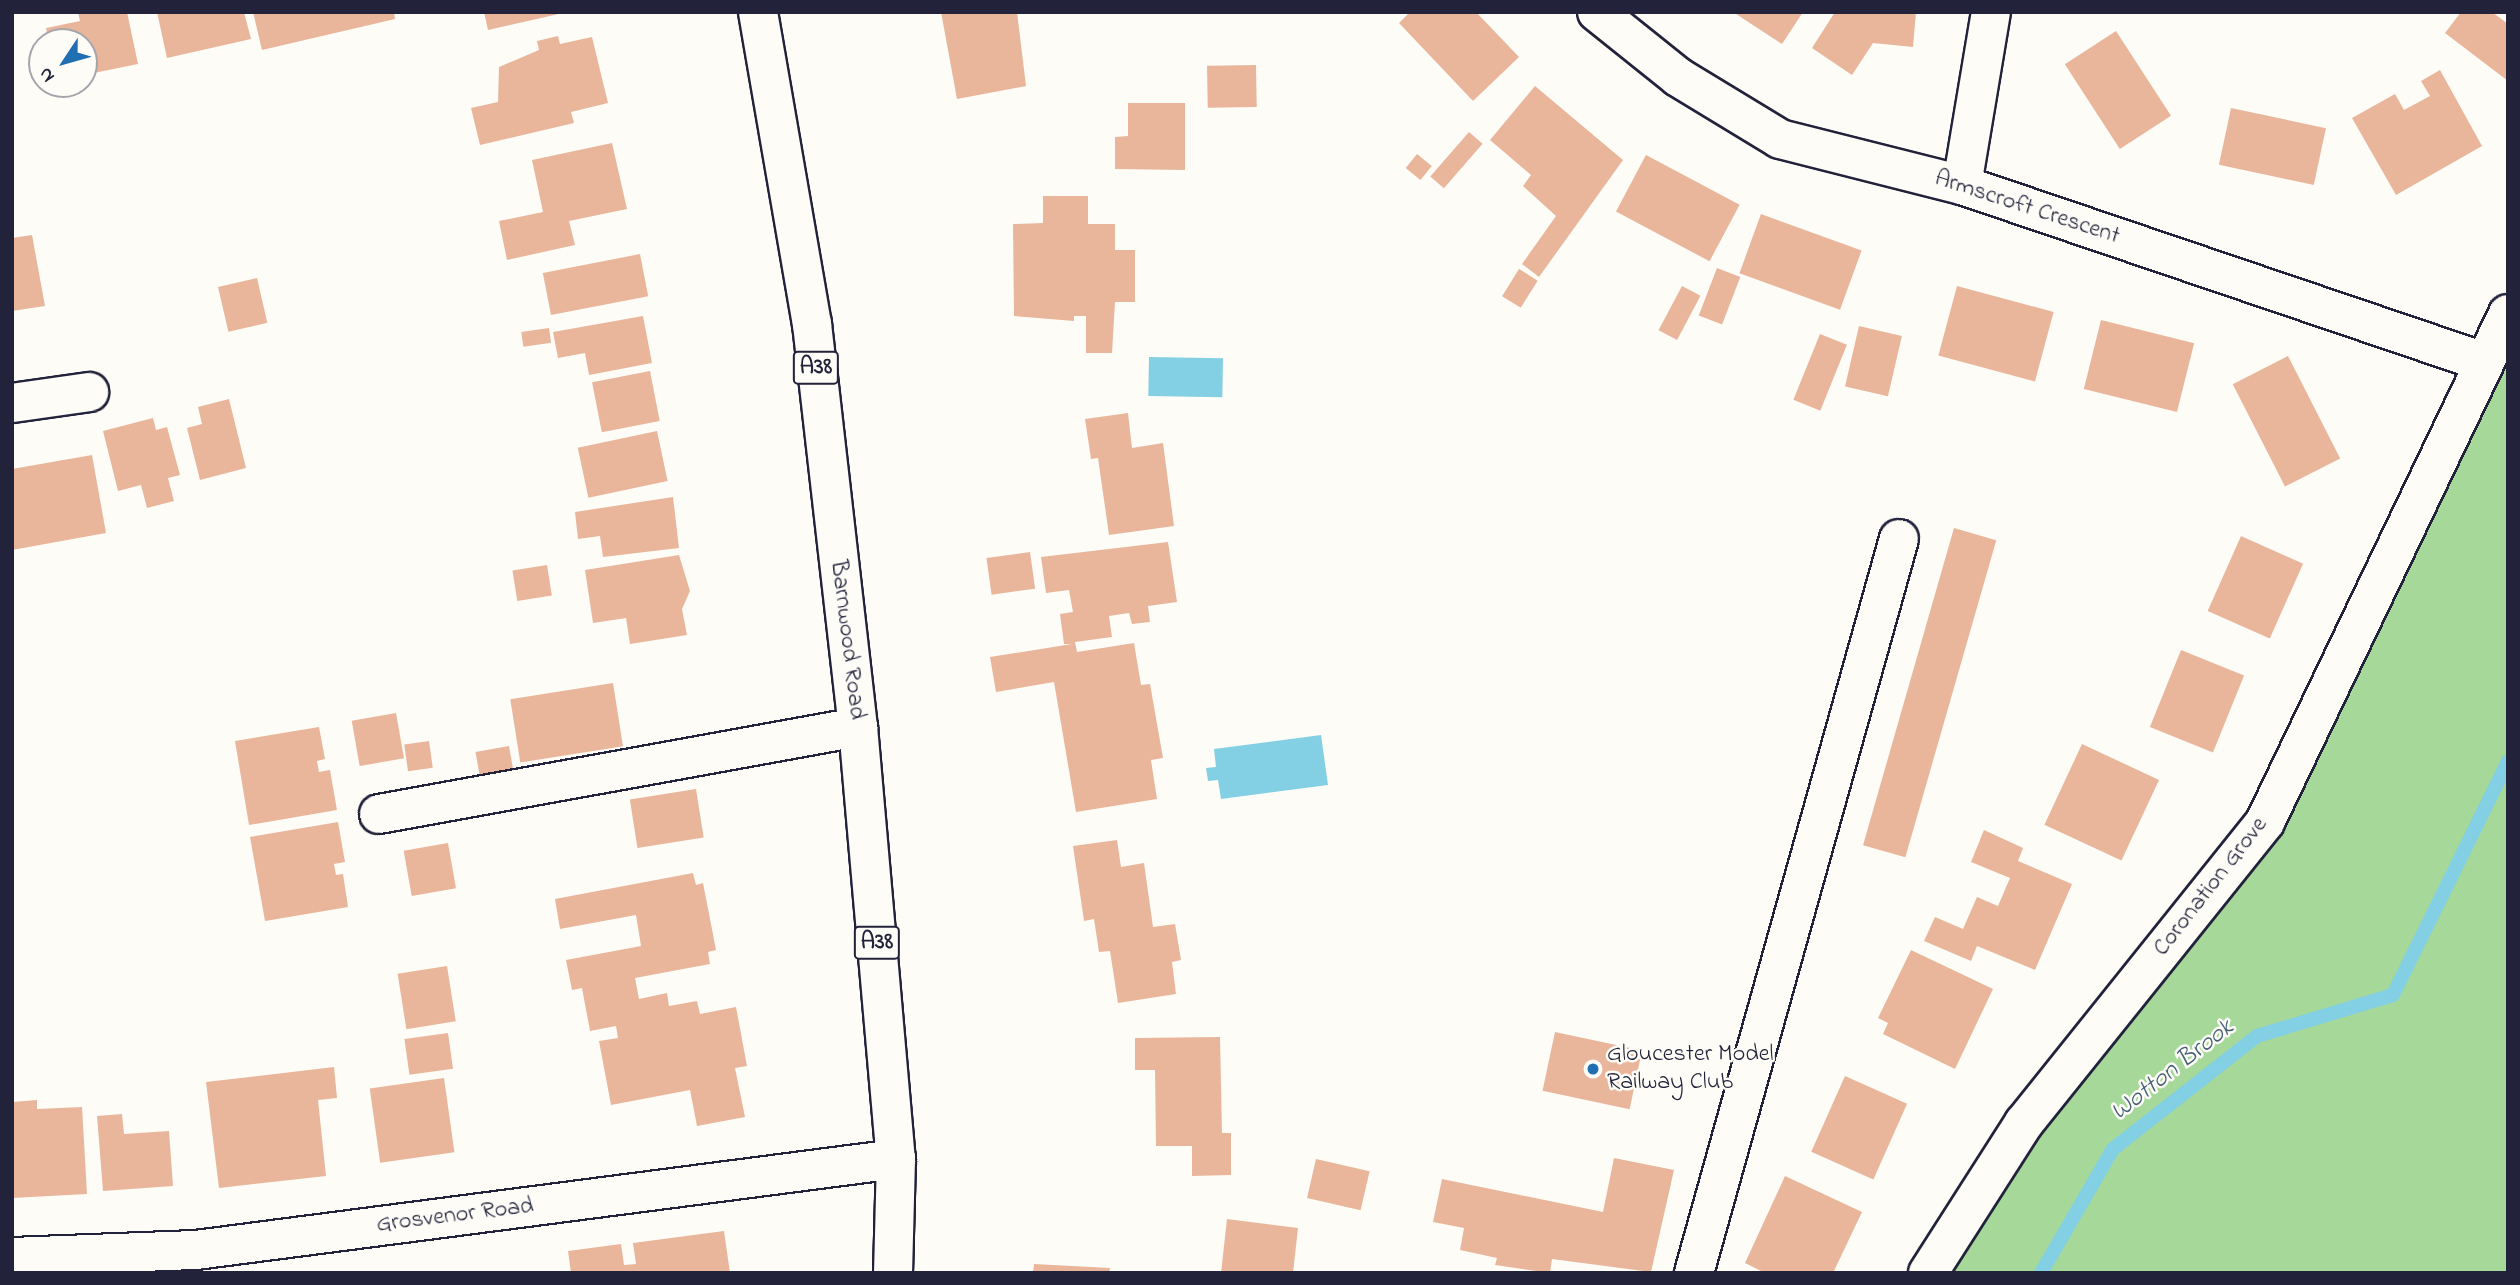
<!DOCTYPE html>
<style>
body{margin:0}
#map{position:relative;width:2520px;height:1285px;overflow:hidden;background:#fdfcf7;font-family:"Indie Flower",sans-serif}
div>[style]{position:absolute}
.green>*{inset:0;background:#a6d89a}
.water>*{inset:0;background:#83cfe3;transform-origin:0 0}
.stream>*{height:14px;margin:-7px;padding:0 7px;transform-origin:7px;border-radius:7px;background:#83cfe3}
.building>*{inset:0;background:#e9b69c;transform-origin:0 0}
.roads{filter:drop-shadow(2px 0 #22223b) drop-shadow(-2px 0 #22223b) drop-shadow(0 2px #22223b) drop-shadow(0 -2px #22223b)}
.minor>*{height:38px;margin:-19px;padding:0 19px;transform-origin:19px;border-radius:19px;background:#fdfcf7}
.major>*{height:38px;margin:-19px;padding:0 19px;transform-origin:19px;border-radius:19px;background:#fdfcf7}
.dots>*{width:19px;height:19px;translate:-50% -50%;box-sizing:border-box;border:4px solid #fdfcf7;border-radius:50%}
span{translate:-50% -50%;white-space:nowrap;text-align:center;line-height:1.15;-webkit-text-stroke:5px #fdfcf7;paint-order:stroke}
.shield-label span{padding:2px 5px;background:#fdfcf7;border:2px solid;border-radius:5px;-webkit-text-stroke-width:0}
.shield-label{font-size:23px;color:#22223b;font-weight:700}
.street-label{font-size:24px;color:#22223b}
.poi-label{font-size:24px;color:#22223b}
.left{translate:0 -50%;text-align:left}
.water-label{font-size:26px;color:#445f76;font-style:italic}
.frame{position:absolute;inset:0;border:14px solid #22223b;pointer-events:none}
.north{position:absolute;left:28px;top:28px;width:70px;height:70px;box-sizing:border-box;background:#fdfcf7;border:2px solid #a5a5ac;border-radius:50%;rotate:234deg;font-size:19px;font-weight:700;line-height:28px;text-align:center;color:#22223b}
.north::after{content:'';display:block;margin:auto;width:24px;height:32px;background:#1f6fb2;clip-path:polygon(50% 0,100% 100%,50% 72%,0 100%)}
</style>
<div id="map">
<div class="green">
<i style="clip-path:polygon(2508px 314px,2508px 1273px,1928px 1273px,2265px 822px)"></i>
</div>
<div class="water">
<i style="left:1149px;top:357px;width:74px;height:39px;rotate:1deg"></i>
<i style="clip-path:polygon(1321px 735px,1328px 785px,1221px 799px,1218px 780px,1208px 781px,1206px 768px,1216px 767px,1214px 749px)"></i>
</div>
<div class="stream">
<i style="left:2041px;top:1273px;width:143px;rotate:-59.9deg"></i>
<i style="left:2113px;top:1149px;width:183px;rotate:-38.1deg"></i>
<i style="left:2257px;top:1036px;width:142px;rotate:-16.8deg"></i>
<i style="left:2393px;top:995px;width:261px;rotate:-63.8deg"></i>
</div>
<div class="building">
<i style="clip-path:polygon(78px 12px,127px 12px,138px 64px,84px 75px,84px 42px,49px 42px,46px 28px,80px 21px)"></i>
<i style="clip-path:polygon(157px 12px,244px 12px,251px 39px,167px 58px)"></i>
<i style="clip-path:polygon(253px 12px,394px 12px,395px 19px,262px 50px)"></i>
<i style="clip-path:polygon(484px 12px,563px 12px,563px 13px,488px 30px)"></i>
<i style="clip-path:polygon(941px 12px,1017px 12px,1026px 86px,957px 99px)"></i>
<i style="clip-path:polygon(1410px 12px,1476px 12px,1519px 57px,1473px 101px,1399px 23px)"></i>
<i style="clip-path:polygon(1733px 12px,1803px 12px,1782px 44px)"></i>
<i style="clip-path:polygon(1835px 12px,1916px 12px,1913px 47px,1873px 43px,1852px 75px,1812px 48px)"></i>
<i style="clip-path:polygon(2461px 12px,2492px 12px,2508px 24px,2508px 81px,2445px 33px)"></i>
<i style="left:2116px;top:31px;width:101px;height:61px;rotate:57deg"></i>
<i style="clip-path:polygon(558px 36px,560px 44px,592px 37px,608px 103px,571px 112px,574px 123px,480px 145px,471px 108px,498px 102px,499px 67px,539px 50px,537px 41px)"></i>
<i style="left:1256px;top:65px;width:42px;height:49px;rotate:89deg"></i>
<i style="clip-path:polygon(2440px 70px,2482px 146px,2396px 195px,2352px 118px,2395px 94px,2404px 110px,2430px 96px,2421px 81px)"></i>
<i style="clip-path:polygon(1535px 86px,1623px 160px,1539px 277px,1522px 264px,1556px 216px,1523px 186px,1531px 175px,1490px 140px)"></i>
<i style="clip-path:polygon(1128px 103px,1185px 103px,1185px 170px,1115px 169px,1115px 137px,1128px 136px)"></i>
<i style="left:2231px;top:108px;width:97px;height:58px;rotate:12deg"></i>
<i style="left:1469px;top:132px;width:18px;height:59px;rotate:41deg"></i>
<i style="clip-path:polygon(612px 143px,627px 209px,569px 221px,575px 245px,507px 260px,499px 221px,543px 212px,532px 160px)"></i>
<i style="left:1417px;top:154px;width:19px;height:18px;rotate:39deg"></i>
<i style="left:1646px;top:155px;width:106px;height:64px;rotate:28deg"></i>
<i style="clip-path:polygon(1043px 196px,1088px 196px,1088px 224px,1115px 224px,1115px 250px,1135px 250px,1135px 302px,1115px 302px,1112px 353px,1086px 353px,1086px 316px,1074px 316px,1074px 321px,1014px 316px,1013px 224px,1043px 223px)"></i>
<i style="left:1761px;top:214px;width:107px;height:63px;rotate:20deg"></i>
<i style="clip-path:polygon(32px 235px,45px 306px,12px 311px,12px 238px)"></i>
<i style="left:640px;top:254px;width:43px;height:99px;rotate:79deg"></i>
<i style="left:1717px;top:268px;width:25px;height:51px;rotate:21deg"></i>
<i style="left:1519px;top:269px;width:22px;height:32px;rotate:32deg"></i>
<i style="left:257px;top:278px;width:46px;height:40px;rotate:77deg"></i>
<i style="left:1682px;top:286px;width:21px;height:50px;rotate:28deg"></i>
<i style="left:1957px;top:286px;width:100px;height:72px;rotate:15deg"></i>
<i style="clip-path:polygon(643px 316px,652px 363px,589px 375px,585px 353px,558px 358px,553px 332px)"></i>
<i style="left:2101px;top:320px;width:96px;height:71px;rotate:14deg"></i>
<i style="left:1859px;top:326px;width:44px;height:62px;rotate:13deg"></i>
<i style="left:549px;top:328px;width:15px;height:28px;rotate:82deg"></i>
<i style="left:1820px;top:334px;width:29px;height:71px;rotate:22deg"></i>
<i style="left:2288px;top:356px;width:115px;height:62px;rotate:63deg"></i>
<i style="left:650px;top:371px;width:51px;height:59px;rotate:79deg"></i>
<i style="clip-path:polygon(229px 399px,246px 468px,200px 480px,187px 428px,202px 424px,198px 407px)"></i>
<i style="clip-path:polygon(1128px 413px,1132px 448px,1163px 443px,1174px 526px,1109px 535px,1098px 458px,1091px 459px,1085px 419px)"></i>
<i style="clip-path:polygon(153px 418px,156px 430px,167px 427px,180px 475px,168px 478px,174px 501px,147px 508px,141px 485px,118px 491px,103px 431px)"></i>
<i style="left:657px;top:431px;width:51px;height:81px;rotate:78deg"></i>
<i style="clip-path:polygon(92px 455px,106px 533px,12px 550px,12px 469px)"></i>
<i style="clip-path:polygon(673px 497px,679px 548px,603px 557px,600px 536px,578px 539px,575px 512px)"></i>
<i style="left:1954px;top:528px;width:44px;height:330px;rotate:16deg"></i>
<i style="left:2241px;top:536px;width:68px;height:82px;rotate:24deg"></i>
<i style="clip-path:polygon(1168px 542px,1177px 602px,1148px 606px,1150px 622px,1132px 624px,1129px 613px,1109px 616px,1112px 637px,1075px 642px,1077px 652px,1134px 643px,1141px 685px,1150px 684px,1163px 758px,1151px 760px,1157px 799px,1076px 812px,1054px 682px,996px 692px,990px 657px,1072px 644px,1064px 644px,1060px 614px,1073px 612px,1069px 590px,1046px 593px,1041px 557px)"></i>
<i style="left:1030px;top:552px;width:37px;height:44px;rotate:82deg"></i>
<i style="clip-path:polygon(679px 555px,690px 591px,682px 609px,687px 635px,630px 644px,626px 618px,593px 623px,585px 570px)"></i>
<i style="left:547px;top:565px;width:31px;height:35px;rotate:81deg"></i>
<i style="left:2181px;top:650px;width:68px;height:83px;rotate:22deg"></i>
<i style="left:613px;top:683px;width:64px;height:104px;rotate:81deg"></i>
<i style="left:396px;top:713px;width:46px;height:45px;rotate:80deg"></i>
<i style="clip-path:polygon(319px 727px,325px 759px,317px 761px,319px 772px,330px 770px,337px 810px,249px 825px,235px 741px)"></i>
<i style="left:429px;top:741px;width:27px;height:25px;rotate:82deg"></i>
<i style="left:2082px;top:744px;width:85px;height:89px;rotate:25deg"></i>
<i style="left:509px;top:746px;width:29px;height:34px;rotate:80deg"></i>
<i style="left:696px;top:789px;width:49px;height:67px;rotate:81deg"></i>
<i style="clip-path:polygon(338px 822px,345px 862px,334px 864px,336px 875px,343px 874px,348px 907px,265px 921px,250px 837px)"></i>
<i style="clip-path:polygon(1984px 830px,2023px 848px,2018px 861px,2072px 884px,2035px 970px,1977px 946px,1971px 961px,1924px 941px,1935px 917px,1963px 929px,1977px 897px,1998px 906px,2010px 878px,1971px 862px)"></i>
<i style="clip-path:polygon(1117px 840px,1121px 867px,1144px 863px,1153px 927px,1175px 924px,1181px 960px,1172px 962px,1176px 994px,1118px 1003px,1110px 951px,1099px 952px,1094px 919px,1084px 921px,1073px 846px)"></i>
<i style="left:448px;top:843px;width:46px;height:45px;rotate:80deg"></i>
<i style="clip-path:polygon(693px 873px,696px 885px,703px 883px,716px 950px,708px 952px,710px 964px,635px 978px,639px 999px,667px 993px,669px 1006px,697px 1001px,700px 1014px,736px 1007px,747px 1066px,735px 1068px,745px 1117px,697px 1126px,690px 1090px,611px 1105px,599px 1041px,618px 1038px,616px 1026px,590px 1031px,582px 988px,572px 990px,566px 960px,641px 946px,636px 915px,560px 929px,555px 899px)"></i>
<i style="clip-path:polygon(1911px 950px,1993px 989px,1955px 1069px,1883px 1034px,1888px 1023px,1878px 1018px)"></i>
<i style="left:447px;top:966px;width:56px;height:50px;rotate:81deg"></i>
<i style="left:1555px;top:1032px;width:89px;height:60px;rotate:12deg"></i>
<i style="left:448px;top:1033px;width:36px;height:44px;rotate:82deg"></i>
<i style="clip-path:polygon(1220px 1037px,1222px 1133px,1231px 1133px,1231px 1175px,1192px 1176px,1192px 1146px,1156px 1146px,1155px 1070px,1135px 1070px,1135px 1038px)"></i>
<i style="clip-path:polygon(334px 1067px,337px 1098px,318px 1100px,326px 1176px,219px 1188px,206px 1082px)"></i>
<i style="left:1845px;top:1076px;width:68px;height:83px;rotate:24deg"></i>
<i style="left:444px;top:1078px;width:75px;height:75px;rotate:82deg"></i>
<i style="clip-path:polygon(37px 1100px,37px 1109px,82px 1107px,87px 1194px,12px 1198px,12px 1102px)"></i>
<i style="clip-path:polygon(122px 1114px,124px 1134px,169px 1131px,173px 1186px,103px 1191px,97px 1116px)"></i>
<i style="clip-path:polygon(1614px 1158px,1674px 1170px,1651px 1272px,1552px 1259px,1550px 1273px,1495px 1265px,1497px 1258px,1460px 1250px,1464px 1228px,1433px 1222px,1442px 1179px,1603px 1212px)"></i>
<i style="left:1316px;top:1159px;width:55px;height:40px;rotate:13deg"></i>
<i style="clip-path:polygon(1785px 1176px,1862px 1212px,1833px 1273px,1765px 1273px,1745px 1263px)"></i>
<i style="clip-path:polygon(1227px 1219px,1298px 1228px,1293px 1273px,1221px 1273px)"></i>
<i style="clip-path:polygon(724px 1231px,730px 1273px,571px 1273px,568px 1251px,621px 1244px,624px 1265px,636px 1264px,633px 1243px)"></i>
<i style="clip-path:polygon(1034px 1264px,1110px 1268px,1109px 1273px,1033px 1273px)"></i>
</div>
<div class="roads">
<div class="minor">
<i style="left:1597px;top:12px;width:104px;rotate:38.7deg"></i>
<i style="left:1678px;top:77px;width:119px;rotate:31.3deg"></i>
<i style="left:1780px;top:139px;width:188px;rotate:14.2deg"></i>
<i style="left:1962px;top:185px;width:548px;rotate:18.73deg"></i>
<i style="left:1962px;top:185px;width:175px;rotate:-80.5deg"></i>
<i style="left:12px;top:403px;width:78px;rotate:-8.1deg"></i>
<i style="left:379px;top:814px;width:487px;rotate:-10.3deg"></i>
<i style="left:12px;top:1257px;width:184px;rotate:-2.2deg"></i>
<i style="left:196px;top:1250px;width:706px;rotate:-7.41deg"></i>
<i style="left:1694px;top:1273px;width:762px;rotate:-74.4deg"></i>
<i style="left:1928px;top:1273px;width:178px;rotate:-57.4deg"></i>
<i style="left:2024px;top:1123px;width:386px;rotate:-51.3deg"></i>
<i style="left:2265px;top:822px;width:563px;rotate:-64.44deg"></i>
</div>
<div class="major">
<i style="left:758px;top:12px;width:317px;rotate:80.2deg"></i>
<i style="left:812px;top:324px;width:406px;rotate:83.5deg"></i>
<i style="left:858px;top:727px;width:434px;rotate:85deg"></i>
<i style="left:896px;top:1159px;width:114px;rotate:91.5deg"></i>
</div>
</div>
<div class="dots">
<i style="left:1593px;top:1069px;background:#1f6fb2"></i>
</div>
<div class="shield-label">
<span style="left:816px;top:368px">A38</span>
<span style="left:877px;top:943px">A38</span>
</div>
<div class="street-label">
<span style="left:2027px;top:208px;rotate:18deg">Armscroft Crescent</span>
<span style="left:847px;top:640px;rotate:83deg">Barnwood Road</span>
<span style="left:2211px;top:887px;rotate:-52deg">Coronation Grove</span>
<span style="left:455px;top:1216px;rotate:-7deg">Grosvenor Road</span>
</div>
<div class="poi-label">
<span class="left" style="left:1607px;top:1069px">Gloucester Model<br>Railway Club</span>
</div>
<div class="water-label">
<span style="left:2173px;top:1071px;rotate:-38deg">Wotton Brook</span>
</div>
<div class="frame"></div>
<div class="north">N</div>
</div>
